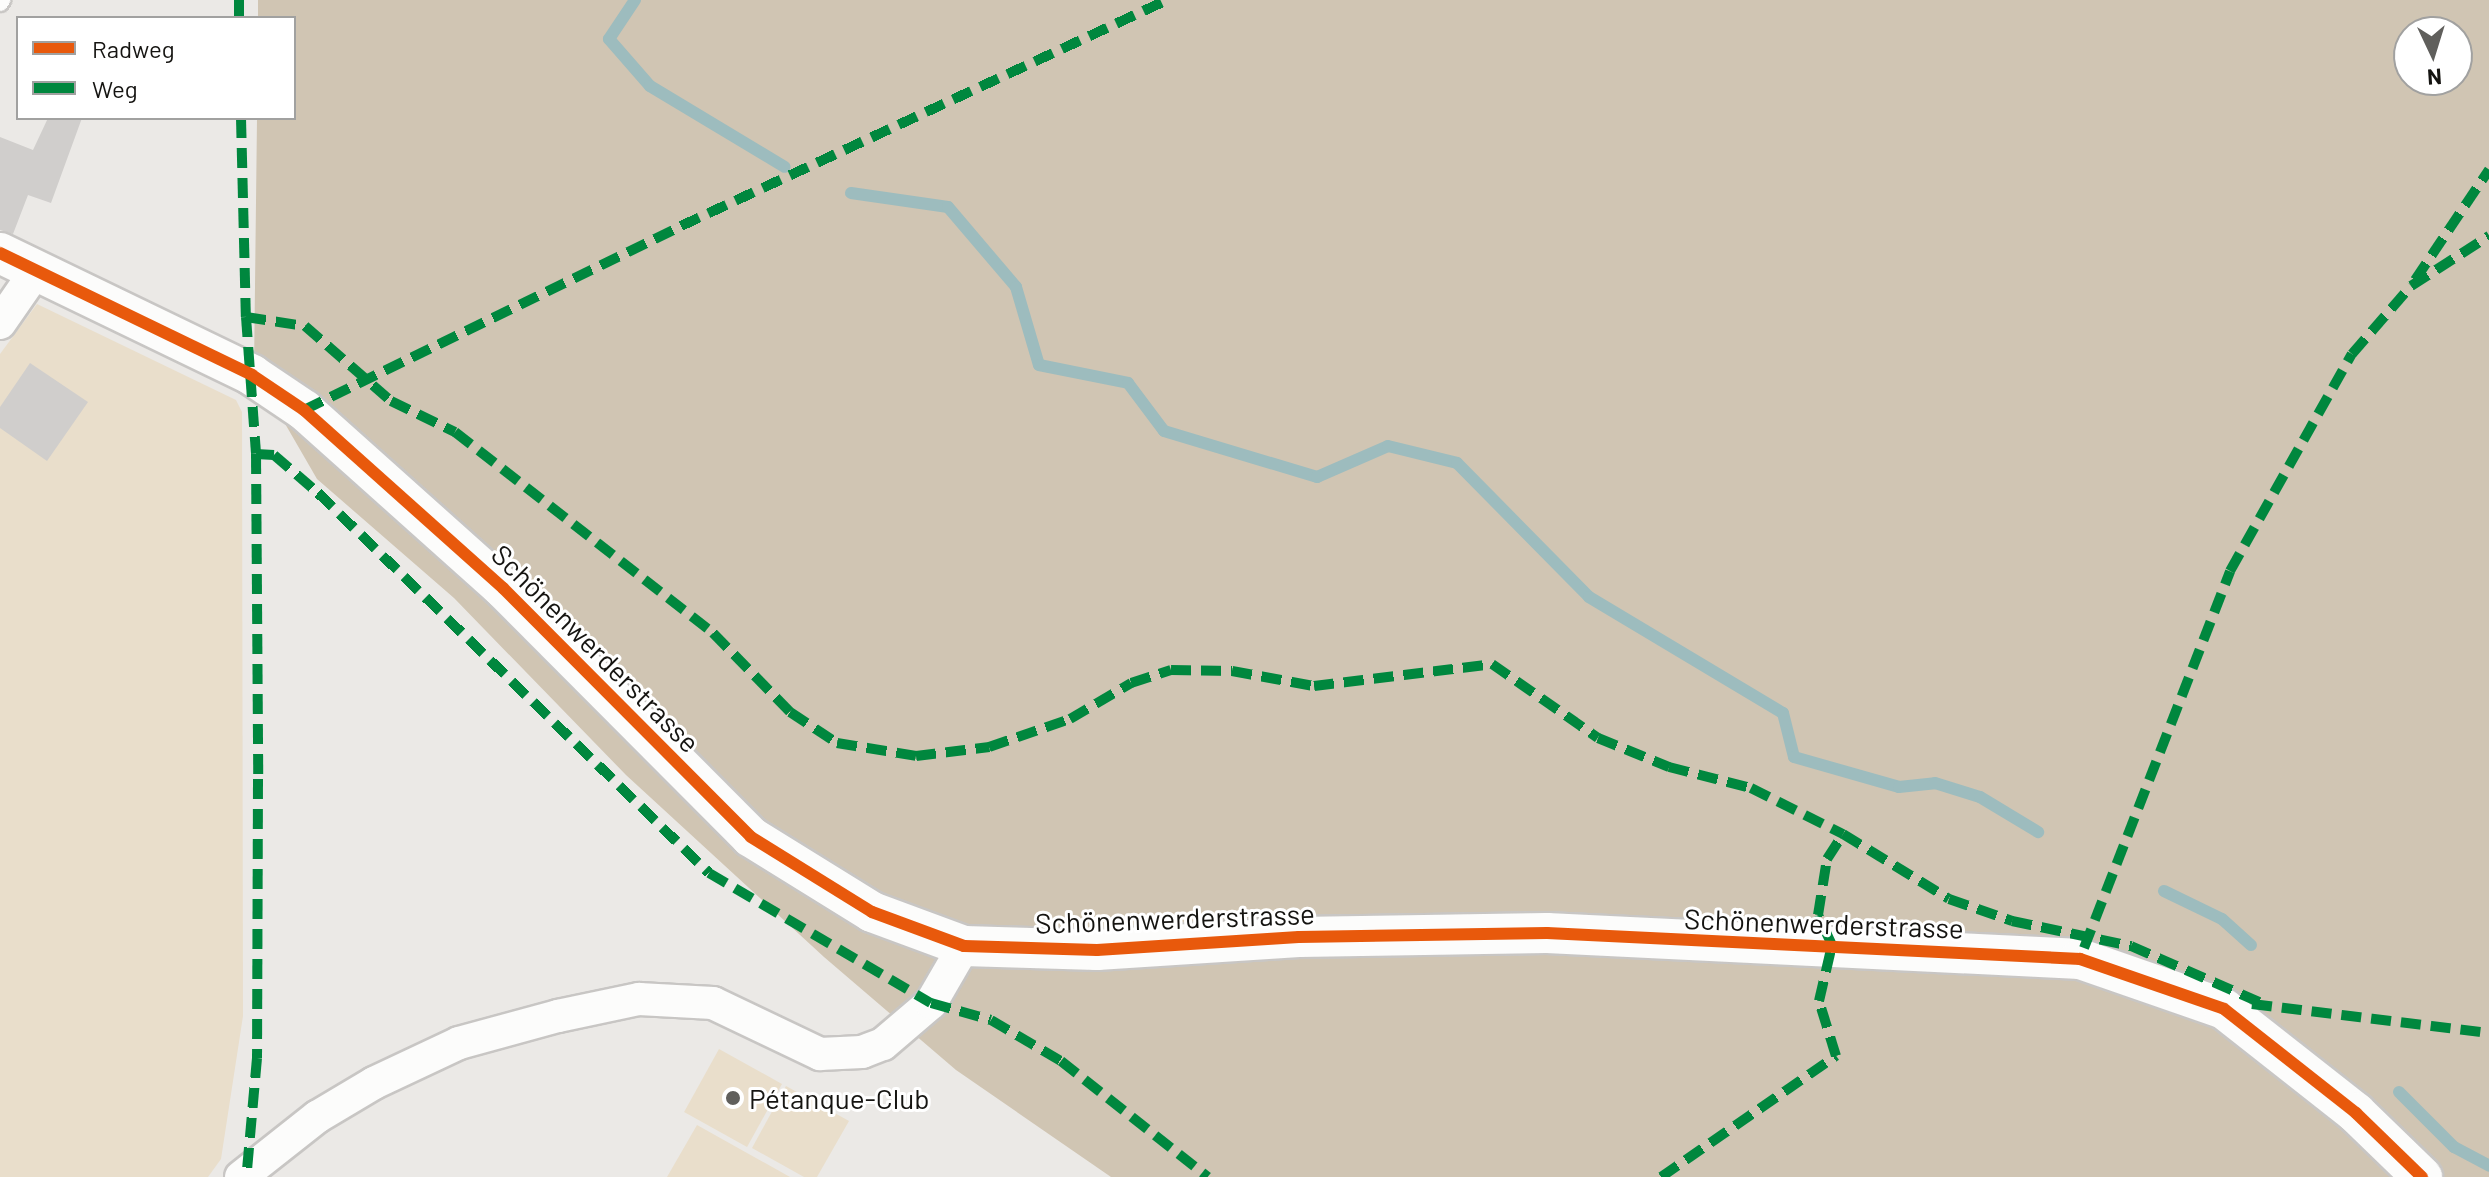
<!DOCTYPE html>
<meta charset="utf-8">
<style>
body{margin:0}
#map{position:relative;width:2489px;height:1177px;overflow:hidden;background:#ebe9e6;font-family:Barlow,sans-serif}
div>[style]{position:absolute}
.green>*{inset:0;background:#e9decb;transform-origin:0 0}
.forest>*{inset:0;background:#d0c5b3}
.stream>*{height:12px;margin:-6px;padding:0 6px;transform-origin:6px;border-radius:6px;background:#9dbcbe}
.building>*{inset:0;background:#d0cecc}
.roads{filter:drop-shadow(2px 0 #c8c6c4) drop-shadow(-2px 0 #c8c6c4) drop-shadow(0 2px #c8c6c4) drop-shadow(0 -2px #c8c6c4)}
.service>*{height:16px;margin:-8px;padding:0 8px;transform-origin:8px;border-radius:8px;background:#fcfcfb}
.minor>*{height:32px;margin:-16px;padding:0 16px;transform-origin:16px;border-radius:16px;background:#fcfcfb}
.tertiary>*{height:40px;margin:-20px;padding:0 20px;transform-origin:20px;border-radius:20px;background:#fcfcfb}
.quiet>*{height:10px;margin-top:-5px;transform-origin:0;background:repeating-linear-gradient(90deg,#00873e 0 20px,transparent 0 30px)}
.cycleway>*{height:12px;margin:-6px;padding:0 6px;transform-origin:6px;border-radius:6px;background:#e8590c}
.dots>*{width:22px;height:22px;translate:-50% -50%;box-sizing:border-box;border:4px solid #fff;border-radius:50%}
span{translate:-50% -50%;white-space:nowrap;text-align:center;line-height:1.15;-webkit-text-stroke:6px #fff;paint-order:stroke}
.street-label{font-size:28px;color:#151411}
.poi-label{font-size:28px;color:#151411}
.left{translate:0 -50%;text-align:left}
.legend{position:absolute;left:16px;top:16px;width:280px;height:104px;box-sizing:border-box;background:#fff;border:2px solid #a1a1a0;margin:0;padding:10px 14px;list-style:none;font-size:24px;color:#151411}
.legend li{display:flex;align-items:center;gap:16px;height:40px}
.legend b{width:40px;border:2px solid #a1a1a0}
.north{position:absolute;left:2393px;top:16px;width:80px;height:80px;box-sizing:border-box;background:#fff;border:2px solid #a1a1a0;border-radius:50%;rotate:176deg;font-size:22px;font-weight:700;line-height:32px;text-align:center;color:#151411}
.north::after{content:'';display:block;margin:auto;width:28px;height:36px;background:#605f5c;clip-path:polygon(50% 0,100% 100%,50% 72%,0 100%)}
</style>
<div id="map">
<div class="green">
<i style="clip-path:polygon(37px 304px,236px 400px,242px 412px,243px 1016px,221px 1159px,208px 1177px,0 1177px,0 354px)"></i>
<i style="left:719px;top:1049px;width:72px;height:72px;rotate:29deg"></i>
<i style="clip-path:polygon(786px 1086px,849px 1121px,817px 1177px,804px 1177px,752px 1148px)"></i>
<i style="clip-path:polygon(697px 1125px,790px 1177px,667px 1177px)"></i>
</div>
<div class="forest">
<i style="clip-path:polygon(evenodd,258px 0,2489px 0,2489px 1177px,1111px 1177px,956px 1070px,824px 957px,626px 775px,454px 598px,317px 479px,254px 370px,257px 118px,294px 118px,294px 18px,258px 18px,258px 0,2409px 32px,2457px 32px,2457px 80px,2409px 80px,2409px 32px)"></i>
</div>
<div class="stream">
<i style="left:635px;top:0;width:47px;rotate:123.7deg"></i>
<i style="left:609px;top:39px;width:62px;rotate:48.9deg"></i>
<i style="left:650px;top:86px;width:157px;rotate:31deg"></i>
<i style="left:851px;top:193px;width:98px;rotate:8.2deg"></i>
<i style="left:948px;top:207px;width:105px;rotate:49.6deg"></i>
<i style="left:1016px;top:287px;width:81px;rotate:73.6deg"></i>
<i style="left:1039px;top:365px;width:91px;rotate:11.4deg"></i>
<i style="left:1128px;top:383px;width:60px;rotate:53.1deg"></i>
<i style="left:1164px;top:431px;width:160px;rotate:16.7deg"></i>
<i style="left:1317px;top:477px;width:77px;rotate:-23.6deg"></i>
<i style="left:1388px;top:446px;width:71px;rotate:13.8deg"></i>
<i style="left:1457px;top:463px;width:188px;rotate:45.4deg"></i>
<i style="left:1589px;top:597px;width:226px;rotate:30.9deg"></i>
<i style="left:1783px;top:713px;width:45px;rotate:76deg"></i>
<i style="left:1794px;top:757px;width:109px;rotate:15.9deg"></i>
<i style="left:1899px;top:787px;width:36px;rotate:-6deg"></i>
<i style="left:1935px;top:783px;width:47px;rotate:17.3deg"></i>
<i style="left:1980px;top:797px;width:68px;rotate:31.1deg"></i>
<i style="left:2164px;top:891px;width:64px;rotate:25.8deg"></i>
<i style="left:2222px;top:919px;width:39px;rotate:42deg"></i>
<i style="left:2399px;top:1092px;width:78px;rotate:45deg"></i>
<i style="left:2454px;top:1147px;width:40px;rotate:28deg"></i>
</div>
<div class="building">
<i style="clip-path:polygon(48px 118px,82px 118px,51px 203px,28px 195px,13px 234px,0 230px,0 137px,33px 150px)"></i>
<i style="clip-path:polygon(30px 363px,88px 402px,47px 461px,0 428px,0 407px)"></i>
</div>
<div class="roads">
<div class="service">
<i style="left:0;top:3px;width:4px;rotate:-56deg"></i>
</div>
<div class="minor">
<i style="left:0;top:323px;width:63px;rotate:-55.3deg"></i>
<i style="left:241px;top:1177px;width:97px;rotate:-38.3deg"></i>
<i style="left:317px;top:1117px;width:66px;rotate:-30.8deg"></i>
<i style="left:374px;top:1083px;width:94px;rotate:-25.2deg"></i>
<i style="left:459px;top:1043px;width:103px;rotate:-15.3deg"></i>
<i style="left:558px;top:1016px;width:83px;rotate:-11.9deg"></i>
<i style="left:639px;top:999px;width:74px;rotate:3.1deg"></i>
<i style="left:713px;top:1003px;width:119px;rotate:25.5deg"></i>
<i style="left:820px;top:1054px;width:42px;rotate:-2.7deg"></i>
<i style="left:862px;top:1052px;width:22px;rotate:-21deg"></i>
<i style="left:883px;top:1044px;width:63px;rotate:-40.5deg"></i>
<i style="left:931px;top:1003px;width:66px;rotate:-59.9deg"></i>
</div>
<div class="tertiary">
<i style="left:0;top:253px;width:280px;rotate:25.8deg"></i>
<i style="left:252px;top:375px;width:63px;rotate:33.9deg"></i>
<i style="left:304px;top:410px;width:267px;rotate:41.8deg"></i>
<i style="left:503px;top:588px;width:351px;rotate:45.1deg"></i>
<i style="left:751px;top:837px;width:142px;rotate:31.8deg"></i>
<i style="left:872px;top:912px;width:98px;rotate:20.3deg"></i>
<i style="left:964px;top:946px;width:133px;rotate:1.7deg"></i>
<i style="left:1097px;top:950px;width:202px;rotate:-3.7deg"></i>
<i style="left:1299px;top:937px;width:248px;rotate:-0.9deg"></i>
<i style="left:1547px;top:933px;width:534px;rotate:2.79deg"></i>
<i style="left:2080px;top:959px;width:152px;rotate:19.1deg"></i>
<i style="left:2224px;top:1009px;width:168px;rotate:38.2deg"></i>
<i style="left:2356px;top:1113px;width:92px;rotate:44.1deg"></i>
</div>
</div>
<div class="quiet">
<i style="left:239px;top:0;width:18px;rotate:90deg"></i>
<i style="left:241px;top:118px;width:199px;rotate:88.6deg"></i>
<i style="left:246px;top:317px;width:137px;rotate:85.8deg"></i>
<i style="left:256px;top:454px;width:325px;rotate:89.6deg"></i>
<i style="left:258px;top:779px;width:279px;rotate:90.2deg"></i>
<i style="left:257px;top:1058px;width:111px;rotate:95.1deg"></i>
<i style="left:2415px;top:280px;width:133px;rotate:-56.1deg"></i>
<i style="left:246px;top:317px;width:60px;rotate:8.7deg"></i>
<i style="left:305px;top:326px;width:114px;rotate:41.1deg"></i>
<i style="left:391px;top:401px;width:71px;rotate:25.8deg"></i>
<i style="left:455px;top:432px;width:327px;rotate:37.9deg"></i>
<i style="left:713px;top:633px;width:110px;rotate:45.7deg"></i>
<i style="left:790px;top:712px;width:56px;rotate:33.4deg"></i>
<i style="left:837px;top:743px;width:80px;rotate:9.3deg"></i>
<i style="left:916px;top:756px;width:74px;rotate:-7deg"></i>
<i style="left:989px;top:747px;width:86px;rotate:-19.1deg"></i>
<i style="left:1070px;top:719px;width:71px;rotate:-30.5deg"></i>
<i style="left:1131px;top:683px;width:42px;rotate:-18deg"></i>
<i style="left:1171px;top:670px;width:61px;rotate:0.9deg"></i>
<i style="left:1232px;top:671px;width:83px;rotate:10.4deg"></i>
<i style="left:1314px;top:686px;width:179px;rotate:-7deg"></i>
<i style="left:1492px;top:664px;width:129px;rotate:34.9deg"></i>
<i style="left:1598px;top:738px;width:77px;rotate:22.2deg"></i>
<i style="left:1669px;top:767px;width:85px;rotate:14.4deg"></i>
<i style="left:1751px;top:788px;width:103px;rotate:26.6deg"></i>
<i style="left:304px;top:410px;width:420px;rotate:-26deg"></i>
<i style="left:681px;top:226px;width:536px;rotate:-24.94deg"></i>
<i style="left:256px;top:454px;width:18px;rotate:3deg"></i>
<i style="left:274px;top:455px;width:58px;rotate:40.8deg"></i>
<i style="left:318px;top:493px;width:545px;rotate:44.18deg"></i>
<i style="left:709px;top:873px;width:257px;rotate:30.4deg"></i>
<i style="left:931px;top:1003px;width:62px;rotate:15.8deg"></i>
<i style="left:991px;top:1020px;width:81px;rotate:30.4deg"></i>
<i style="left:1061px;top:1061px;width:187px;rotate:38.3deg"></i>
<i style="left:2084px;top:948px;width:404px;rotate:-68.8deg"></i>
<i style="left:2230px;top:571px;width:249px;rotate:-60.7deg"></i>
<i style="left:2352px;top:354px;width:90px;rotate:-49.1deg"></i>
<i style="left:2411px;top:286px;width:93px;rotate:-32.7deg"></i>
<i style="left:2252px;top:1004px;width:239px;rotate:7deg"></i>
<i style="left:1661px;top:1177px;width:213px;rotate:-34.7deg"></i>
<i style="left:1836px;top:1056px;width:58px;rotate:-107.2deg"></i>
<i style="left:1819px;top:1001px;width:57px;rotate:-76.9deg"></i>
<i style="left:1832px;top:945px;width:33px;rotate:-115deg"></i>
<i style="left:1818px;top:915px;width:57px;rotate:-80.9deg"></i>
<i style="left:1827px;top:859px;width:30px;rotate:-57deg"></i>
<i style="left:1843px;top:834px;width:124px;rotate:31.5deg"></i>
<i style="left:1949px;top:899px;width:67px;rotate:19.2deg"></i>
<i style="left:2012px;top:921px;width:122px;rotate:11.9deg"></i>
<i style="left:2131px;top:946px;width:140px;rotate:23.6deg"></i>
</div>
<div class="cycleway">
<i style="left:0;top:253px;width:280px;rotate:25.8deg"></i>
<i style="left:252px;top:375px;width:63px;rotate:33.9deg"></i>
<i style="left:304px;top:410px;width:267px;rotate:41.8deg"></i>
<i style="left:503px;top:588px;width:351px;rotate:45.1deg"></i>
<i style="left:751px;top:837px;width:142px;rotate:31.8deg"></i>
<i style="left:872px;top:912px;width:98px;rotate:20.3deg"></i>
<i style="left:964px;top:946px;width:133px;rotate:1.7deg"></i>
<i style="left:1097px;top:950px;width:202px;rotate:-3.7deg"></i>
<i style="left:1299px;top:937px;width:248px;rotate:-0.9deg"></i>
<i style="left:1547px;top:933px;width:534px;rotate:2.79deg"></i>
<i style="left:2080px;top:959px;width:152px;rotate:19.1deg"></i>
<i style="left:2224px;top:1009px;width:168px;rotate:38.2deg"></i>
<i style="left:2356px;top:1113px;width:92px;rotate:44.1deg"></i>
</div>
<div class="dots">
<i style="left:733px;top:1098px;background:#605f5c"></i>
</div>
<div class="street-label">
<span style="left:596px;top:648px;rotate:45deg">Schönenwerderstrasse</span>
<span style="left:1175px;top:918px;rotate:-2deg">Schönenwerderstrasse</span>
<span style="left:1824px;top:923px;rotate:2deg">Schönenwerderstrasse</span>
</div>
<div class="poi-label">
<span class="left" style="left:749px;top:1098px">Pétanque-Club</span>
</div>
<ul class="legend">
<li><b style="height:10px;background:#e8590c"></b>Radweg</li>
<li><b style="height:10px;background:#00873e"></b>Weg</li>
</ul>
<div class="north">N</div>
</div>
